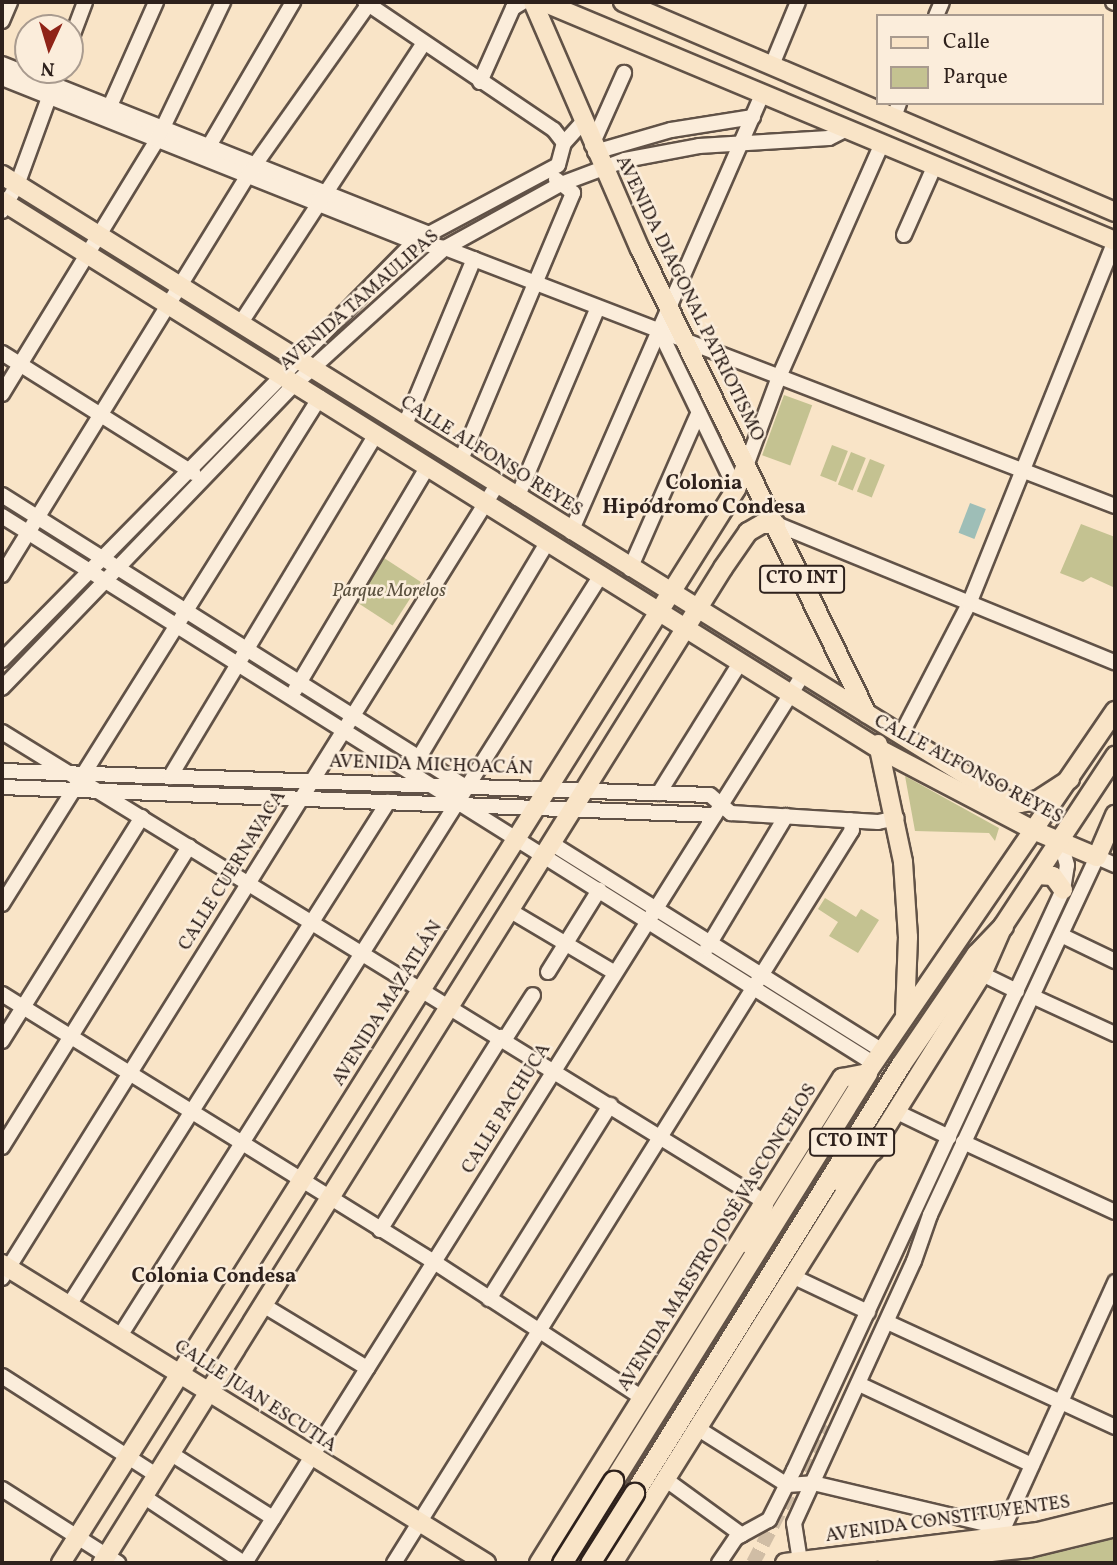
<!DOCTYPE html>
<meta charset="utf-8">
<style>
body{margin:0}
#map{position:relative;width:1117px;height:1565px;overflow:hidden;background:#f9e4c7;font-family:Vollkorn,serif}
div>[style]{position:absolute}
.green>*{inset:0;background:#c4c291;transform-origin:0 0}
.water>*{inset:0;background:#9ebeb7;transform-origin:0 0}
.minor-tunnel>*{height:14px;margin-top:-7px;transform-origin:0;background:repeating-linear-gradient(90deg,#d0bda5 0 14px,transparent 0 21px)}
.roads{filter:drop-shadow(2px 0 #615247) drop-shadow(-2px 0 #615247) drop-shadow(0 2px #615247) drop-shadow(0 -2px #615247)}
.minor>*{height:14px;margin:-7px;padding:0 7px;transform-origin:7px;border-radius:7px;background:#fbeddb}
.major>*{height:18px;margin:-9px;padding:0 9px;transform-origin:9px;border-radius:9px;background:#f9e4c7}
.highway>*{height:19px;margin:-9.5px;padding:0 9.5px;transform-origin:9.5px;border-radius:9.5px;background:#f9e4c7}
.bridges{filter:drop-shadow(2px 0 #2e211c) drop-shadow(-2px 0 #2e211c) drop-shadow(0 2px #2e211c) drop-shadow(0 -2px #2e211c)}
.highway-bridge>*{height:19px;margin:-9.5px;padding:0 9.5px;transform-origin:9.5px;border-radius:9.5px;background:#f9e4c7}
span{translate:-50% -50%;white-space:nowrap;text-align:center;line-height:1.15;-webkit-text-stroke:5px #fbeddb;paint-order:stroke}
.shield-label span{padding:2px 5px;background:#fbeddb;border:2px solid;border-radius:5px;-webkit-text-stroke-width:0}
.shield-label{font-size:18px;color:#2e211c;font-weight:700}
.street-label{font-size:19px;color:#2e211c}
.park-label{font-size:19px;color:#5b513f;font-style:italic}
.neighbourhood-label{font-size:21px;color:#2e211c;font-weight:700}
.frame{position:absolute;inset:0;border:4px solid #2e211c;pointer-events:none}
.legend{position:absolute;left:876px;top:14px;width:228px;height:91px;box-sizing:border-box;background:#fbeddb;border:2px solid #a99b8f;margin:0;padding:9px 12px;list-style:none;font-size:21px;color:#2e211c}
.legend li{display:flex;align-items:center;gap:14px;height:35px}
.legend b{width:35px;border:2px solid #a99b8f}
.north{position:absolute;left:14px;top:14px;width:70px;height:70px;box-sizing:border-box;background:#fbeddb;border:2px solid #a99b8f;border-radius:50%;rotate:184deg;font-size:19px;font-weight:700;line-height:28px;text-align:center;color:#2e211c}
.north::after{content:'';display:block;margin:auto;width:24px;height:32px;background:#8f2418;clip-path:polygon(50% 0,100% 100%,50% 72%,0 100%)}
</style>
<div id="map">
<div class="green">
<i style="left:784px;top:395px;width:30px;height:64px;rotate:20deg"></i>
<i style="left:832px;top:445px;width:17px;height:33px;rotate:21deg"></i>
<i style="left:851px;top:452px;width:16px;height:35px;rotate:22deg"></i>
<i style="left:870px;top:459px;width:16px;height:35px;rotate:22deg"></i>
<i style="clip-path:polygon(1081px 524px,1115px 537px,1113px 587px,1091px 577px,1083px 582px,1060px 573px)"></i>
<i style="left:384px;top:558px;width:44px;height:52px;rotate:33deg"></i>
<i style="clip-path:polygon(905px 776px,999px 828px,995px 841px,989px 833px,915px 831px)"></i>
<i style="clip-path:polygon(825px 898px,856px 917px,861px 909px,879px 920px,858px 953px,829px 936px,838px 922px,818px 909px)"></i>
<i style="clip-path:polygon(1115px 1538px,1115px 1563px,970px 1563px,1070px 1550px)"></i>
</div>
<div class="water">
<i style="left:970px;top:503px;width:17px;height:32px;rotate:21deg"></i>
</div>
<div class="minor-tunnel">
<i style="left:753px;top:1563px;width:156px;rotate:-62.4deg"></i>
</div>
<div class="roads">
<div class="minor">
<i style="left:365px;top:2px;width:228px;rotate:34.1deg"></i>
<i style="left:554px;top:130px;width:16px;rotate:52deg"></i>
<i style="left:1113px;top:2px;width:2px;rotate:27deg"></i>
<i style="left:936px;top:16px;width:15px;rotate:-67deg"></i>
<i style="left:2px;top:21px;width:21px;rotate:-67deg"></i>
<i style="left:70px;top:42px;width:43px;rotate:-69.4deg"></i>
<i style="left:2px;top:64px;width:462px;rotate:21.7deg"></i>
<i style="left:772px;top:65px;width:68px;rotate:-67.6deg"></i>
<i style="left:2px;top:78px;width:443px;rotate:21.7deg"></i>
<i style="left:414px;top:242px;width:32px;rotate:11deg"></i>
<i style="left:445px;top:248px;width:718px;rotate:21.06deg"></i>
<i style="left:480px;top:82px;width:81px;rotate:-66deg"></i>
<i style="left:513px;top:8px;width:12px;rotate:-31deg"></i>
<i style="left:110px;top:106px;width:114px;rotate:-66.1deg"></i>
<i style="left:894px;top:117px;width:15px;rotate:-70deg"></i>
<i style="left:592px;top:145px;width:79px;rotate:-66deg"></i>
<i style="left:209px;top:146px;width:167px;rotate:-59.7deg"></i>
<i style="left:595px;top:152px;width:79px;rotate:-16.1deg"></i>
<i style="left:671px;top:130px;width:83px;rotate:-9deg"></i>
<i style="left:2px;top:211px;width:30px;rotate:-60deg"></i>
<i style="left:17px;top:185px;width:122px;rotate:-69.9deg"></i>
<i style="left:904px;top:235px;width:77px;rotate:-66.1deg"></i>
<i style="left:240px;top:324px;width:334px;rotate:-56.8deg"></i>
<i style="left:661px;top:334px;width:172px;rotate:64.2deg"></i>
<i style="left:2px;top:353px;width:226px;rotate:32.1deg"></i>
<i style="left:2px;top:394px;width:298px;rotate:-58.6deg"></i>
<i style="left:157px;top:140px;width:153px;rotate:-64.4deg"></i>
<i style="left:404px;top:427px;width:182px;rotate:-67.4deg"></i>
<i style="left:460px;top:462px;width:292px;rotate:-67.2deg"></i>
<i style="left:573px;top:193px;width:22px;rotate:-141deg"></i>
<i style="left:746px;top:466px;width:95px;rotate:-69.7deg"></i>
<i style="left:779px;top:377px;width:255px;rotate:-66.2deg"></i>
<i style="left:2px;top:495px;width:546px;rotate:32.21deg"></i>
<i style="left:517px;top:498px;width:207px;rotate:-67deg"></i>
<i style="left:2px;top:516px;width:1029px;rotate:32.13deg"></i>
<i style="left:776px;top:524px;width:366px;rotate:22.2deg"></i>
<i style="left:571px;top:532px;width:479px;rotate:-66.4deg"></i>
<i style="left:630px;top:569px;width:171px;rotate:-66.3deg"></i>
<i style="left:2px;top:575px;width:468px;rotate:-58.4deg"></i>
<i style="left:247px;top:176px;width:213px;rotate:-54.7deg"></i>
<i style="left:2px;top:660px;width:587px;rotate:-45.41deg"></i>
<i style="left:414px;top:242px;width:163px;rotate:-28.1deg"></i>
<i style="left:558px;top:165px;width:23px;rotate:-75deg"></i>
<i style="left:564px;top:143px;width:28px;rotate:-48deg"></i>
<i style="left:2px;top:688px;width:424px;rotate:-46.1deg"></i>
<i style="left:296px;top:383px;width:201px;rotate:-42.2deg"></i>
<i style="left:445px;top:248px;width:132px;rotate:-28.9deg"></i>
<i style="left:561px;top:184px;width:68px;rotate:-20.6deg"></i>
<i style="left:625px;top:160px;width:75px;rotate:-10.7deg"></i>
<i style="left:699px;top:146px;width:130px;rotate:-3.5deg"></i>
<i style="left:829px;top:138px;width:20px;rotate:-27deg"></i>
<i style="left:295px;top:690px;width:261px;rotate:-59.3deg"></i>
<i style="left:2px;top:732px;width:896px;rotate:31.63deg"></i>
<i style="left:901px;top:735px;width:148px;rotate:-62.6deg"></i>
<i style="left:969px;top:604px;width:391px;rotate:-68.1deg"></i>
<i style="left:414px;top:766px;width:262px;rotate:-59.2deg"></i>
<i style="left:2px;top:771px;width:708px;rotate:1.94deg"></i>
<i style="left:710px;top:795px;width:28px;rotate:41deg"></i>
<i style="left:731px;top:813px;width:147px;rotate:3.5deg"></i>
<i style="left:878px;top:822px;width:19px;rotate:-12deg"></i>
<i style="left:170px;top:777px;width:401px;rotate:-59deg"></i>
<i style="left:2px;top:787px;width:713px;rotate:2.25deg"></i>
<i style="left:659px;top:793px;width:153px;rotate:-58.1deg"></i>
<i style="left:551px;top:843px;width:390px;rotate:32.1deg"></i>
<i style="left:2px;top:904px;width:598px;rotate:-57.9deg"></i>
<i style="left:509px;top:910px;width:123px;rotate:30.7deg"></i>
<i style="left:1063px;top:936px;width:58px;rotate:25.7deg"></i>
<i style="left:707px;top:948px;width:154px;rotate:-59.1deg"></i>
<i style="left:548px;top:972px;width:97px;rotate:-58.1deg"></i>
<i style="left:982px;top:974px;width:39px;rotate:26deg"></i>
<i style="left:2px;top:994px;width:508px;rotate:31.81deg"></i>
<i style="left:434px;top:1262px;width:249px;rotate:33.1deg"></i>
<i style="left:1034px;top:997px;width:89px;rotate:24.6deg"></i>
<i style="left:505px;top:1039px;width:52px;rotate:-57.5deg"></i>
<i style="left:2px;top:1041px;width:264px;rotate:-58deg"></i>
<i style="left:897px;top:1112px;width:58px;rotate:25.7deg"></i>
<i style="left:963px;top:1142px;width:167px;rotate:24.7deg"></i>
<i style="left:2px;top:1147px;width:354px;rotate:-58.1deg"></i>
<i style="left:380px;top:1230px;width:228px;rotate:-57.9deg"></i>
<i style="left:794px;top:1277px;width:82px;rotate:25.3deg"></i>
<i style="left:2px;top:1278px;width:935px;rotate:-58.03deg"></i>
<i style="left:489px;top:1299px;width:229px;rotate:-58deg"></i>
<i style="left:69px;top:1305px;width:596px;rotate:-57.62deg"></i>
<i style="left:263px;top:1305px;width:122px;rotate:31.2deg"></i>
<i style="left:887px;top:1322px;width:251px;rotate:24.7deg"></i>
<i style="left:120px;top:1336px;width:900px;rotate:-57.7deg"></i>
<i style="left:2px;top:1376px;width:183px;rotate:32.7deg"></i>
<i style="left:859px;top:1384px;width:191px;rotate:25.1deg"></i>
<i style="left:697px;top:1428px;width:107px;rotate:32.3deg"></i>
<i style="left:787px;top:1485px;width:26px;rotate:-4deg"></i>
<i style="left:813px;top:1483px;width:196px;rotate:13.3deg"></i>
<i style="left:170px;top:1453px;width:122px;rotate:32.3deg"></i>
<i style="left:665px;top:1479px;width:95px;rotate:36deg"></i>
<i style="left:2px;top:1489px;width:138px;rotate:32.5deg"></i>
<i style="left:143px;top:1496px;width:121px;rotate:33.6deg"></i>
<i style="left:1000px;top:1536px;width:279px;rotate:-65.6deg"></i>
<i style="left:800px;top:1561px;width:38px;rotate:-99deg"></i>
<i style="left:794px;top:1523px;width:288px;rotate:-65.4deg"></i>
<i style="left:914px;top:1261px;width:49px;rotate:-70.8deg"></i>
<i style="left:930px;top:1215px;width:395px;rotate:-65deg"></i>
<i style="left:1097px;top:857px;width:20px;rotate:24deg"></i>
<i style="left:245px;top:1563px;width:1047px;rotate:-57.87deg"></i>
<i style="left:394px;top:1563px;width:864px;rotate:-58deg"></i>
<i style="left:852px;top:830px;width:10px;rotate:-101deg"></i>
<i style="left:719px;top:1563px;width:30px;rotate:-56deg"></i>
<i style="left:736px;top:1538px;width:38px;rotate:-29deg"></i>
<i style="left:769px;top:1520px;width:56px;rotate:-63.4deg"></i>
<i style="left:794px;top:1470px;width:639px;rotate:-65.12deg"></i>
<i style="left:1063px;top:890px;width:25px;rotate:-81deg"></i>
<i style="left:1067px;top:865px;width:25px;rotate:-106deg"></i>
</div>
<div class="major">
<i style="left:533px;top:2px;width:269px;rotate:66.6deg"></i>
<i style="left:640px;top:249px;width:517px;rotate:63.98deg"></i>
<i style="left:543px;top:2px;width:620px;rotate:22.68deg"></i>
<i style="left:623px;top:2px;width:535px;rotate:23.11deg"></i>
<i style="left:2px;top:175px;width:1180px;rotate:31.91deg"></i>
<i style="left:1004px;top:799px;width:16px;rotate:15deg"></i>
<i style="left:1019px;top:803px;width:19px;rotate:-9deg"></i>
<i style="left:1038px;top:800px;width:38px;rotate:-33deg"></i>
<i style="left:2px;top:201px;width:1034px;rotate:32deg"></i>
<i style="left:879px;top:749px;width:174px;rotate:27.7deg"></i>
<i style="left:1033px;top:830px;width:69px;rotate:22.9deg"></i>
<i style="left:1097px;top:857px;width:46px;rotate:-66.8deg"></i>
<i style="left:878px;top:744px;width:121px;rotate:78deg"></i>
<i style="left:903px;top:862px;width:75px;rotate:86.2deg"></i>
<i style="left:908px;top:937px;width:77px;rotate:92.2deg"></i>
<i style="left:1037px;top:875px;width:16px;rotate:4deg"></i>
<i style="left:1053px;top:876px;width:17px;rotate:54deg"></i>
<i style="left:2px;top:1264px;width:569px;rotate:31.71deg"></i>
<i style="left:61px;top:1563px;width:1269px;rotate:-57.85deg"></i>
<i style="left:736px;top:489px;width:25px;rotate:-67deg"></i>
<i style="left:102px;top:1563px;width:1173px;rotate:-58.03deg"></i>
<i style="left:723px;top:568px;width:44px;rotate:-55.2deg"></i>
<i style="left:748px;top:532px;width:16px;rotate:-30deg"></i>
<i style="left:762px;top:524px;width:14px"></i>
<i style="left:539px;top:1563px;width:572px;rotate:-58.01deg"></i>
<i style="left:842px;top:1078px;width:25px;rotate:-11deg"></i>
<i style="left:867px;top:1073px;width:439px;rotate:-55.6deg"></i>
<i style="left:613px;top:1563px;width:695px;rotate:-57.93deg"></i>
<i style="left:982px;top:974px;width:52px;rotate:-66.4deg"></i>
<i style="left:1003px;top:926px;width:204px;rotate:-56.6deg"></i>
<i style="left:785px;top:1563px;width:255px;rotate:-7deg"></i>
<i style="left:1038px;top:1532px;width:79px;rotate:-13.9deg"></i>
<i style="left:887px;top:1563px;width:143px;rotate:-6deg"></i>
<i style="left:1029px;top:1548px;width:89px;rotate:-13.7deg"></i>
</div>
<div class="highway">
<i style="left:841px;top:1182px;width:21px;rotate:-59deg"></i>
<i style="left:852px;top:1164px;width:25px;rotate:-34deg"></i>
<i style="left:748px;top:1243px;width:41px;rotate:-68.5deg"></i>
<i style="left:613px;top:1481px;width:481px;rotate:-58.1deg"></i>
<i style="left:634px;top:1493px;width:505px;rotate:-58.1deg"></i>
<i style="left:901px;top:1064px;width:133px;rotate:-55.7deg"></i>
<i style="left:976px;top:954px;width:39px;rotate:-46deg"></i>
</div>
</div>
<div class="bridges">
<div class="highway-bridge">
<i style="left:562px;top:1563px;width:97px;rotate:-58.1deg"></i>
<i style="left:590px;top:1563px;width:83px;rotate:-57.8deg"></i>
</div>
</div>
<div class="shield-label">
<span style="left:802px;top:579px">CTO INT</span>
<span style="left:852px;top:1142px">CTO INT</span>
</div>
<div class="street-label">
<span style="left:689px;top:299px;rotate:64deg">AVENIDA DIAGONAL PATRIOTISMO</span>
<span style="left:360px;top:301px;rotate:-41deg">AVENIDA TAMAULIPAS</span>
<span style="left:491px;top:457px;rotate:32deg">CALLE ALFONSO REYES</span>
<span style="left:431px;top:766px;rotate:2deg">AVENIDA MICHOACÁN</span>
<span style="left:968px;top:770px;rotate:28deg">CALLE ALFONSO REYES</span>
<span style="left:233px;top:871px;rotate:-58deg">CALLE CUERNAVACA</span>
<span style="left:388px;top:1004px;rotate:-58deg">AVENIDA MAZATLÁN</span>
<span style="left:507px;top:1109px;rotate:-58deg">CALLE PACHUCA</span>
<span style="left:718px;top:1238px;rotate:-58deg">AVENIDA MAESTRO JOSÉ VASCONCELOS</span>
<span style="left:255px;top:1397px;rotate:33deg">CALLE JUAN ESCUTIA</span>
<span style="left:948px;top:1520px;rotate:-8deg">AVENIDA CONSTITUYENTES</span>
</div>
<div class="park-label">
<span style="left:389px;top:592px">Parque Morelos</span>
</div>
<div class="neighbourhood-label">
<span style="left:704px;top:496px">Colonia<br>Hipódromo Condesa</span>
<span style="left:214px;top:1277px">Colonia Condesa</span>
</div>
<div class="frame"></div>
<ul class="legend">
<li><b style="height:9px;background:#f9e4c7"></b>Calle</li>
<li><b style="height:19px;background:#c4c291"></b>Parque</li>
</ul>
<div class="north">N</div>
</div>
